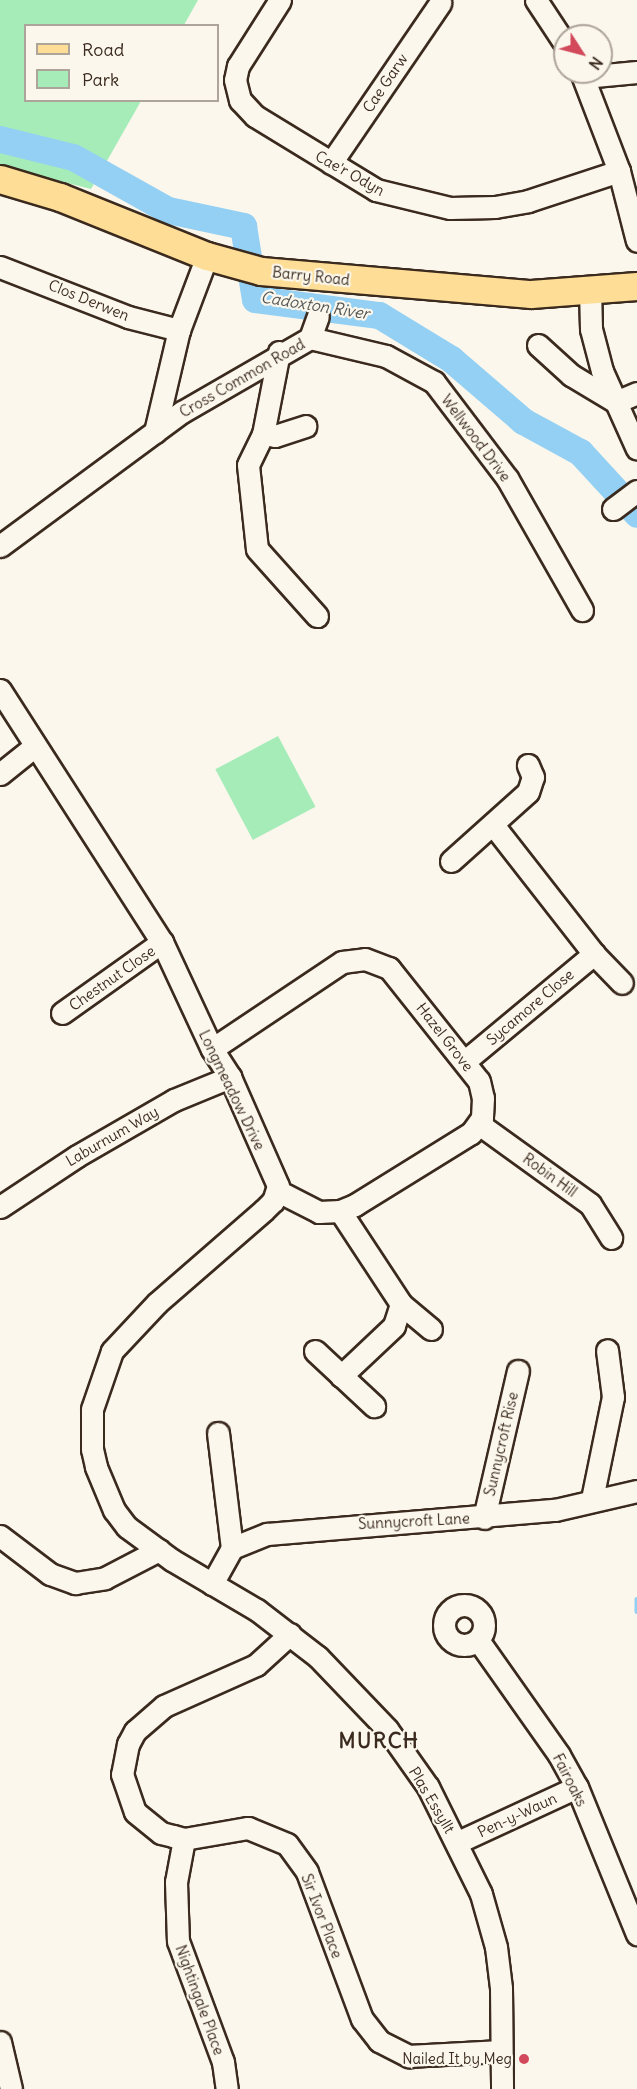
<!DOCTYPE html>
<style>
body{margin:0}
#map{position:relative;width:637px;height:2089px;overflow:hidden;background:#fbf7ec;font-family:Delius,sans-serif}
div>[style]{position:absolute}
.green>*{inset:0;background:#a6ecb9;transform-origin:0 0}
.stream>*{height:4.5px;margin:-2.25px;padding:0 2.25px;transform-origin:2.25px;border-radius:2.25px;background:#93d0f3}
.river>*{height:27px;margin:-13.5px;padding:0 13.5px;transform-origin:13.5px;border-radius:13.5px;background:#93d0f3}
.roads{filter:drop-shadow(2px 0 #3b2a1e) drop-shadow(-2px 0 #3b2a1e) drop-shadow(0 2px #3b2a1e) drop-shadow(0 -2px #3b2a1e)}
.minor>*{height:21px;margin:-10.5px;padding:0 10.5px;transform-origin:10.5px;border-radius:10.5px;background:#fbf7ec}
.minor>.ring{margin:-10.5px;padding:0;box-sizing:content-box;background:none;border:21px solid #fbf7ec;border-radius:50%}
.major>*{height:27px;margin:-13.5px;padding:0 13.5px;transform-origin:13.5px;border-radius:13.5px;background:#fedd96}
.dots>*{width:16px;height:16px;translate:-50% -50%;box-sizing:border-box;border:3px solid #fbf7ec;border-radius:50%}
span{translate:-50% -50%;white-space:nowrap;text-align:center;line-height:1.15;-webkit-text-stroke:4.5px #fbf7ec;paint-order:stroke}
.street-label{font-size:15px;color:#3b2a1e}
.poi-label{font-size:15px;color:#3b2a1e}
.right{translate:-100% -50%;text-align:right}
.water-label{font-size:16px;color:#515453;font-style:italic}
.district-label{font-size:21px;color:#3b2a1e;font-weight:700;letter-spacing:1.5px}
.legend{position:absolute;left:24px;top:24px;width:195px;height:78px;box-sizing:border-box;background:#fbf7ec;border:2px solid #aea59a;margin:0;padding:8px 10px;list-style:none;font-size:18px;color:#3b2a1e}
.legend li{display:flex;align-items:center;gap:12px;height:30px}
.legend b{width:30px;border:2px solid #aea59a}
.north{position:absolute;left:553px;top:24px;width:60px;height:60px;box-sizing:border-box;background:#fbf7ec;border:2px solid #aea59a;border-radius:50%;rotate:126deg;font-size:16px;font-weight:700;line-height:24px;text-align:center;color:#3b2a1e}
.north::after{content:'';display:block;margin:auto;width:21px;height:27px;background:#d1495b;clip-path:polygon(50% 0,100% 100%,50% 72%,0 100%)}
</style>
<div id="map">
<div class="green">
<i style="clip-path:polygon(0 0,198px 0,184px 25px,26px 26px,26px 100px,141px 101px,91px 189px,0 166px)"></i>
<i style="left:278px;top:736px;width:80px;height:71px;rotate:62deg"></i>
</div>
<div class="stream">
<i style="left:637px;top:1599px;width:12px;rotate:90deg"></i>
</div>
<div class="river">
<i style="left:0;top:139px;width:75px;rotate:13.9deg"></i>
<i style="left:73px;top:157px;width:109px;rotate:29.2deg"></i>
<i style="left:168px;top:210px;width:77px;rotate:12deg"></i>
<i style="left:243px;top:226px;width:74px;rotate:80.7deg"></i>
<i style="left:255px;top:299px;width:125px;rotate:7.4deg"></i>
<i style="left:379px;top:315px;width:84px;rotate:31.4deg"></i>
<i style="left:451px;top:359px;width:95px;rotate:40.7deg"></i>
<i style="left:523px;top:421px;width:65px;rotate:28.5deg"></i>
<i style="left:580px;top:452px;width:84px;rotate:47.4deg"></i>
</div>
<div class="roads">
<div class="minor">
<i style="left:280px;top:0;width:78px;rotate:122.5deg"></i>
<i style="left:238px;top:66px;width:14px;rotate:102deg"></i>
<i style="left:235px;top:80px;width:21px;rotate:76deg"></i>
<i style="left:240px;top:100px;width:22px;rotate:47deg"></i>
<i style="left:255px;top:116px;width:142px;rotate:31.4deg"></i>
<i style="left:376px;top:190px;width:76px;rotate:13.7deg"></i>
<i style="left:450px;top:208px;width:45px;rotate:-1.3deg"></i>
<i style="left:495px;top:207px;width:34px;rotate:-10deg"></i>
<i style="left:528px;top:201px;width:96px;rotate:-18.2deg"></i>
<i style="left:536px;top:0;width:53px;rotate:56.6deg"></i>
<i style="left:581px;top:72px;width:106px;rotate:69deg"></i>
<i style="left:619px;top:171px;width:72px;rotate:75.6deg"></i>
<i style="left:584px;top:77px;width:53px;rotate:-5.4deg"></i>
<i style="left:331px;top:163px;width:194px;rotate:-55.7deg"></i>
<i style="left:0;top:267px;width:137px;rotate:21.3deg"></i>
<i style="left:128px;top:317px;width:53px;rotate:14.3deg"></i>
<i style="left:590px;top:288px;width:41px;rotate:88.6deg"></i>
<i style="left:591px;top:329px;width:43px;rotate:75.3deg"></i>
<i style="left:602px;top:371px;width:85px;rotate:65.8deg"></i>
<i style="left:310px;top:338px;width:78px;rotate:13.3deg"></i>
<i style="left:386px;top:356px;width:55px;rotate:28.4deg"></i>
<i style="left:434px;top:382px;width:121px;rotate:52.8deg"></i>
<i style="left:507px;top:478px;width:152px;rotate:60.4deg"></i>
<i style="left:538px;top:345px;width:45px;rotate:42.3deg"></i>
<i style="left:571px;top:375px;width:52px;rotate:31deg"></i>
<i style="left:616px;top:402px;width:23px;rotate:-23deg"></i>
<i style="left:279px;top:352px;width:84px;rotate:101deg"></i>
<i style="left:263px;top:434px;width:34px;rotate:116deg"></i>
<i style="left:248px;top:465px;width:84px;rotate:83.9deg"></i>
<i style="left:257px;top:549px;width:90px;rotate:48.2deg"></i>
<i style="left:155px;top:432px;width:105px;rotate:-76.8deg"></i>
<i style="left:179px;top:330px;width:79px;rotate:-69.3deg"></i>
<i style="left:263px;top:434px;width:12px;rotate:9deg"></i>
<i style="left:275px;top:436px;width:32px;rotate:-18deg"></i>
<i style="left:613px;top:509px;width:30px;rotate:-37deg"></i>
<i style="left:0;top:546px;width:226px;rotate:-36.4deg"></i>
<i style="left:182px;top:412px;width:148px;rotate:-30deg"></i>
<i style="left:310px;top:338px;width:23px;rotate:-70deg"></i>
<i style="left:0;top:690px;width:300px;rotate:57.3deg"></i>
<i style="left:162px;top:942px;width:118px;rotate:65deg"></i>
<i style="left:212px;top:1049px;width:33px;rotate:57deg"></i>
<i style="left:230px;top:1077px;width:119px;rotate:66.2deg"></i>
<i style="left:278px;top:1186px;width:16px;rotate:108deg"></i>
<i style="left:273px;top:1201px;width:13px;rotate:135deg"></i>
<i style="left:264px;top:1210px;width:142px;rotate:139deg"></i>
<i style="left:157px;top:1303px;width:66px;rotate:133.2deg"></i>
<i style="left:112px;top:1351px;width:61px;rotate:109deg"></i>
<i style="left:92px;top:1409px;width:40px;rotate:90deg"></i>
<i style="left:92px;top:1449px;width:18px;rotate:77deg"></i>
<i style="left:96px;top:1467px;width:47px;rotate:67.3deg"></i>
<i style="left:114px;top:1510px;width:21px;rotate:53deg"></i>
<i style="left:127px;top:1527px;width:56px;rotate:36.3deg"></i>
<i style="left:172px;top:1560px;width:99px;rotate:30.5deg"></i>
<i style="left:257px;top:1610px;width:77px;rotate:37.6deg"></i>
<i style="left:318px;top:1657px;width:100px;rotate:46.2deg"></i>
<i style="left:387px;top:1729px;width:71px;rotate:54.7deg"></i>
<i style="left:428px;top:1787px;width:119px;rotate:63.6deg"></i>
<i style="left:481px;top:1894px;width:55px;rotate:74.2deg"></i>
<i style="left:496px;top:1947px;width:41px;rotate:83deg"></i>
<i style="left:501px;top:1988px;width:101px;rotate:89.4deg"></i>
<i style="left:0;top:774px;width:45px;rotate:-38.7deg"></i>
<i style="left:451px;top:861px;width:103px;rotate:-41.9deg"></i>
<i style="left:528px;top:792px;width:16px;rotate:-72deg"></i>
<i style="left:533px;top:777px;width:13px;rotate:-113deg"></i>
<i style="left:594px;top:954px;width:40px;rotate:46deg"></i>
<i style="left:62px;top:1013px;width:123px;rotate:-35.4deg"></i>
<i style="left:212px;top:1049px;width:156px;rotate:-33.8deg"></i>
<i style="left:342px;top:962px;width:23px;rotate:-7deg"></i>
<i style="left:365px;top:959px;width:26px;rotate:21deg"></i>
<i style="left:389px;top:968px;width:144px;rotate:51.5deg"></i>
<i style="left:479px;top:1081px;width:17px;rotate:77deg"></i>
<i style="left:483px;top:1098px;width:20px;rotate:93deg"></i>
<i style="left:482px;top:1118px;width:19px;rotate:126deg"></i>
<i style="left:471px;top:1133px;width:137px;rotate:148.2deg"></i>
<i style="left:355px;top:1205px;width:16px;rotate:158deg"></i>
<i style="left:340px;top:1211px;width:21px;rotate:177deg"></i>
<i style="left:319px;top:1212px;width:46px;rotate:-152.9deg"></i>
<i style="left:465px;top:1061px;width:168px;rotate:-39.7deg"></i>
<i style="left:594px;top:954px;width:162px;rotate:-128deg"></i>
<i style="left:479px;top:1124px;width:137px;rotate:35.8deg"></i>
<i style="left:590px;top:1204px;width:40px;rotate:58deg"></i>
<i style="left:0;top:1207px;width:92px;rotate:-33.5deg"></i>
<i style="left:77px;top:1156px;width:112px;rotate:-30deg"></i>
<i style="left:174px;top:1100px;width:61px;rotate:-22.3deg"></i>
<i style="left:340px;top:1211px;width:111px;rotate:56.7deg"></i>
<i style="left:401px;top:1304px;width:23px;rotate:108deg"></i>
<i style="left:394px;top:1326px;width:73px;rotate:136.7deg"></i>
<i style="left:401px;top:1304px;width:39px;rotate:40deg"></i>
<i style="left:315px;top:1351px;width:81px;rotate:43deg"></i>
<i style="left:218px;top:1433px;width:116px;rotate:83.1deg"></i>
<i style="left:592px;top:1499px;width:104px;rotate:-78.4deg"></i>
<i style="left:613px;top:1397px;width:47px;rotate:-97.3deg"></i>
<i style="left:484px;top:1518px;width:151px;rotate:-77deg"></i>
<i style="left:0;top:1536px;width:63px;rotate:37.2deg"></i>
<i style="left:50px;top:1574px;width:27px;rotate:20deg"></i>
<i style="left:75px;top:1583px;width:30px;rotate:-9deg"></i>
<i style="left:105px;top:1578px;width:61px;rotate:-27.4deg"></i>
<i style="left:212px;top:1584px;width:41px;rotate:-60.9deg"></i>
<i style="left:232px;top:1548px;width:38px;rotate:-22deg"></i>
<i style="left:267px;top:1534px;width:289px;rotate:-4.8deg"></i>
<i style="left:555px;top:1510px;width:84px;rotate:-13deg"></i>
<i class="ring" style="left:444px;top:1605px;width:19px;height:19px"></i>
<i style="left:290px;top:1634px;width:46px;rotate:137.6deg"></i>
<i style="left:256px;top:1665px;width:101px;rotate:156deg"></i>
<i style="left:164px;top:1706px;width:38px;rotate:139deg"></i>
<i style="left:135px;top:1731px;width:15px;rotate:118deg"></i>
<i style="left:128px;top:1744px;width:31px;rotate:101deg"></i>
<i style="left:122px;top:1774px;width:40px;rotate:71.1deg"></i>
<i style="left:135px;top:1812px;width:33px;rotate:39deg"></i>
<i style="left:161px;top:1833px;width:12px;rotate:14deg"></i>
<i style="left:173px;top:1836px;width:11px;rotate:15deg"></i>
<i style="left:184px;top:1839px;width:65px;rotate:-9.8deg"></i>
<i style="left:248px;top:1828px;width:42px;rotate:22.3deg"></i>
<i style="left:287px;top:1844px;width:34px;rotate:54deg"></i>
<i style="left:307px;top:1872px;width:157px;rotate:69.5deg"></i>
<i style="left:362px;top:2019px;width:28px;rotate:52deg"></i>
<i style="left:379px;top:2041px;width:34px;rotate:27deg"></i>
<i style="left:409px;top:2056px;width:91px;rotate:-3.1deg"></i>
<i style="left:478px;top:1640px;width:141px;rotate:54.8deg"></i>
<i style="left:559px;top:1755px;width:37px;rotate:61deg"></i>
<i style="left:577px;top:1787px;width:159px;rotate:67.8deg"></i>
<i style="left:184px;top:1839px;width:44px;rotate:100.5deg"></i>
<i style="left:176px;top:1882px;width:59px;rotate:88.1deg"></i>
<i style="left:178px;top:1941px;width:129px;rotate:69.6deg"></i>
<i style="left:223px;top:2062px;width:27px;rotate:82deg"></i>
<i style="left:458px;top:1842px;width:131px;rotate:-24.8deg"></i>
<i style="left:0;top:2042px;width:48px;rotate:76.8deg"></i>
</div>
<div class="major">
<i style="left:0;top:179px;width:63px;rotate:16.7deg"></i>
<i style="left:60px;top:197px;width:158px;rotate:21.9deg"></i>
<i style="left:207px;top:256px;width:56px;rotate:15.5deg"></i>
<i style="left:261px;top:271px;width:271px;rotate:4.9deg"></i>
<i style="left:531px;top:294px;width:106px;rotate:-4.3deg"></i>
</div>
</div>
<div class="dots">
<i style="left:524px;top:2059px;background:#d1495b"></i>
</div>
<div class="street-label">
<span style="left:385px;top:83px;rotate:-56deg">Cae Garw</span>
<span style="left:350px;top:173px;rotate:29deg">Cae'r Odyn</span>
<span style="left:311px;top:276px;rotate:6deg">Barry Road</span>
<span style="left:89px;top:300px;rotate:22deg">Clos Derwen</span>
<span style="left:242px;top:378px;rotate:-30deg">Cross Common Road</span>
<span style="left:476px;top:438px;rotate:53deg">Wellwood Drive</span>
<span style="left:112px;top:978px;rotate:-35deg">Chestnut Close</span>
<span style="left:530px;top:1007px;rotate:-40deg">Sycamore Close</span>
<span style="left:445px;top:1037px;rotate:52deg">Hazel Grove</span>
<span style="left:232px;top:1090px;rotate:64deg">Longmeadow Drive</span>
<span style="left:112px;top:1136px;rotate:-30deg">Laburnum Way</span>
<span style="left:550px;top:1175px;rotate:36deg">Robin Hill</span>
<span style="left:501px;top:1444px;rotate:-77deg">Sunnycroft Rise</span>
<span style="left:414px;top:1521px;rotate:-3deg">Sunnycroft Lane</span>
<span style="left:570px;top:1780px;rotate:63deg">Fairoaks</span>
<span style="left:432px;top:1800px;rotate:59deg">Plas Essyllt</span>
<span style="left:517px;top:1815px;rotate:-25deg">Pen-y-Waun</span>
<span style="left:322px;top:1916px;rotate:69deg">Sir Ivor Place</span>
<span style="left:200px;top:2000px;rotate:70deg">Nightingale Place</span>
</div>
<div class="poi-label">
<span class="right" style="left:512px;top:2059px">Nailed It by Meg</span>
</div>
<div class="water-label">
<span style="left:315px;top:305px;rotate:9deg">Cadoxton River</span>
</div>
<div class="district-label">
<span style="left:379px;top:1741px">MURCH</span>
</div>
<ul class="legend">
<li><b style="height:8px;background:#fedd96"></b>Road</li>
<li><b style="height:16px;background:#a6ecb9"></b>Park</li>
</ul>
<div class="north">N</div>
</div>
